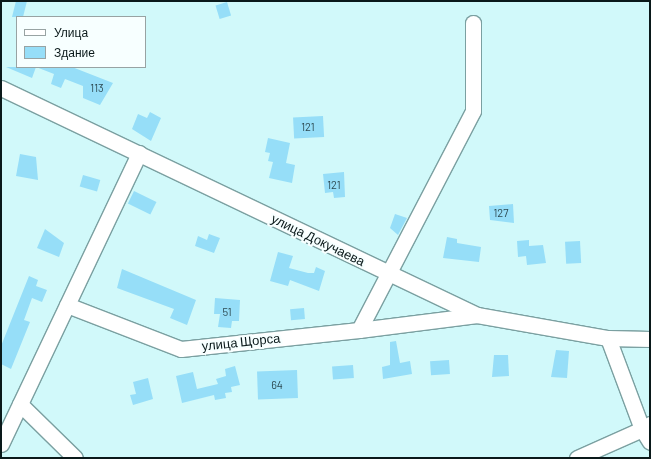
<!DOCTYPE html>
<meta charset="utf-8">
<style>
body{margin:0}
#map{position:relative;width:651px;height:459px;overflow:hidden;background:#d1f9fa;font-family:Barlow,sans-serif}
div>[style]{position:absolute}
.building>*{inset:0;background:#96def8;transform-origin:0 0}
.roads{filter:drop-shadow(1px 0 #7ba0a1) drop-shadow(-1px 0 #7ba0a1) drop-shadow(0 1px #7ba0a1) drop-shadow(0 -1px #7ba0a1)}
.minor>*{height:15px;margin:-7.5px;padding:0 7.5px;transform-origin:7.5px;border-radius:7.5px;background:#fff}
span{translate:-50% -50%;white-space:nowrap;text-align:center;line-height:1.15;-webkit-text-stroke:4px #f7ffff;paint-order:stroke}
.number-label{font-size:11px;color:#2d4a52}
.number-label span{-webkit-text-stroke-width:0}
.street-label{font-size:13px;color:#0a191a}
.frame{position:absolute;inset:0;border:2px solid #0a191a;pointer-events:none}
.legend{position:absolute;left:16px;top:16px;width:130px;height:52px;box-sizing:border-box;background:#f7ffff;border:1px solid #98a3a3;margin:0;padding:5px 7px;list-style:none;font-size:12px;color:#0a191a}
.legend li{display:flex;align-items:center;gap:8px;height:20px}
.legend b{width:20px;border:1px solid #98a3a3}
</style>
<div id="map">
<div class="building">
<i style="clip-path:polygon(16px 1px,27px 1px,23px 17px,12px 17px)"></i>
<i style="left:227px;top:2px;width:14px;height:12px;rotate:73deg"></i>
<i style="clip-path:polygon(6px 67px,36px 67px,32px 78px)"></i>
<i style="clip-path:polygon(36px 67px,72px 67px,113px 83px,100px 105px,83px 98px,83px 86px,65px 79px,61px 88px,51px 84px,54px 74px)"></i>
<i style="clip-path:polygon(150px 112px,161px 118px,151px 141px,132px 129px,138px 114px,147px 118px)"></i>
<i style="left:323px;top:116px;width:21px;height:30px;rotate:87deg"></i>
<i style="clip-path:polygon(268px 138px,290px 143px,286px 163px,295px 165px,292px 183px,269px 178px,273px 162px,268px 161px,270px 153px,265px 152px)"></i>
<i style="clip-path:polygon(20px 154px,36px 157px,38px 180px,16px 176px)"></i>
<i style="clip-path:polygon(344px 172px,345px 197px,334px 198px,333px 192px,325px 193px,323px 174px)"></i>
<i style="left:83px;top:175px;width:18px;height:12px;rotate:16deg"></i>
<i style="left:134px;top:191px;width:25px;height:14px;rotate:26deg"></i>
<i style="clip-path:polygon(513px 204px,514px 223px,490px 220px,489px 206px)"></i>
<i style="clip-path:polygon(395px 214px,407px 218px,398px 235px,390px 228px)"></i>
<i style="clip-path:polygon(45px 229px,64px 243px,59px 257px,37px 248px)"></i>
<i style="clip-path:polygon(209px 234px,220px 238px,214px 253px,195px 246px,198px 236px,207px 240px)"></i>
<i style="clip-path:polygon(447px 237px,457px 239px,457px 243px,481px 247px,479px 262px,443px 258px)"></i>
<i style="clip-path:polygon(529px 240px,529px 246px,543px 245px,546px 263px,527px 265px,526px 256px,518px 257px,517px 241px)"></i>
<i style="left:580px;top:241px;width:22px;height:15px;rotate:87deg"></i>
<i style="clip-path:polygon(278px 252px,293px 256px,289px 268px,308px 273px,314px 273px,316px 267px,325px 271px,319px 291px,290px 280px,288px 286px,270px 281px)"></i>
<i style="clip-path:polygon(122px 269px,196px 300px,187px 325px,170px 318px,174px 309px,117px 288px)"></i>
<i style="clip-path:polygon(29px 276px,38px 280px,36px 286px,47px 290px,42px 302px,32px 298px,24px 320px,30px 322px,11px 369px,1px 364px,1px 346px)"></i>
<i style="clip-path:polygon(215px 298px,240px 300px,239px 321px,232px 321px,231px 328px,218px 327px,220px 314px,214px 314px)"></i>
<i style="left:304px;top:308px;width:11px;height:14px;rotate:85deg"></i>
<i style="clip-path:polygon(396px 341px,400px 363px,410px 361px,412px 374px,383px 379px,382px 367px,390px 365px,390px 342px)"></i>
<i style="clip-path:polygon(556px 350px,569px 351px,567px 378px,551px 377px)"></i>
<i style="clip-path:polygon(494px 355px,508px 355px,509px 376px,492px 377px)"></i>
<i style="left:449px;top:360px;width:14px;height:19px;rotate:86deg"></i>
<i style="left:353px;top:365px;width:13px;height:21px;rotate:86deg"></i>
<i style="clip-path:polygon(235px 366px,240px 385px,231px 387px,232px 392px,225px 393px,226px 398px,215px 400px,214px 395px,182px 403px,176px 376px,193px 372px,197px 389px,218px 384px,216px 379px,226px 376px,225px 369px)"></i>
<i style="left:297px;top:370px;width:28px;height:40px;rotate:88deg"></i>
<i style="clip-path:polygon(148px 378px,153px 399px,133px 405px,130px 395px,136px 394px,133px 382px)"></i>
</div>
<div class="roads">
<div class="minor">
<i style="left:1px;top:88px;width:527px;rotate:25.5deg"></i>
<i style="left:477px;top:315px;width:133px;rotate:10deg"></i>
<i style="left:608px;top:338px;width:42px;rotate:1.4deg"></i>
<i style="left:67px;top:305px;width:122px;rotate:21.1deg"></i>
<i style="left:181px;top:349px;width:179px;rotate:-6.1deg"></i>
<i style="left:359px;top:330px;width:247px;rotate:-62.5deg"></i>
<i style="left:473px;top:111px;width:88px;rotate:-90deg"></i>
<i style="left:359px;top:330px;width:119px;rotate:-7.2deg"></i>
<i style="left:20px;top:404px;width:77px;rotate:44.5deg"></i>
<i style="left:650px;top:424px;width:9px;rotate:148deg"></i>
<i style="left:642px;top:429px;width:15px;rotate:58deg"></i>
<i style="left:1px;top:444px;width:322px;rotate:-64.6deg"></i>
<i style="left:577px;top:458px;width:71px;rotate:-24deg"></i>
<i style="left:642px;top:429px;width:97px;rotate:-110.5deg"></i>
</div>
</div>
<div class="number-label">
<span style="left:97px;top:88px">113</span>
<span style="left:308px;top:127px">121</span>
<span style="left:334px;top:185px">121</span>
<span style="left:501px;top:213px">127</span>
<span style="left:227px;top:312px">51</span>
<span style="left:277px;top:385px">64</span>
</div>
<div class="street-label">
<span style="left:318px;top:240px;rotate:26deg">улица Докучаева</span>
<span style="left:241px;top:342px;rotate:-6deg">улица Щорса</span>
</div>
<div class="frame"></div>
<ul class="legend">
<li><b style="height:5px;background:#fff"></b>Улица</li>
<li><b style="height:11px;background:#96def8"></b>Здание</li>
</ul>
</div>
